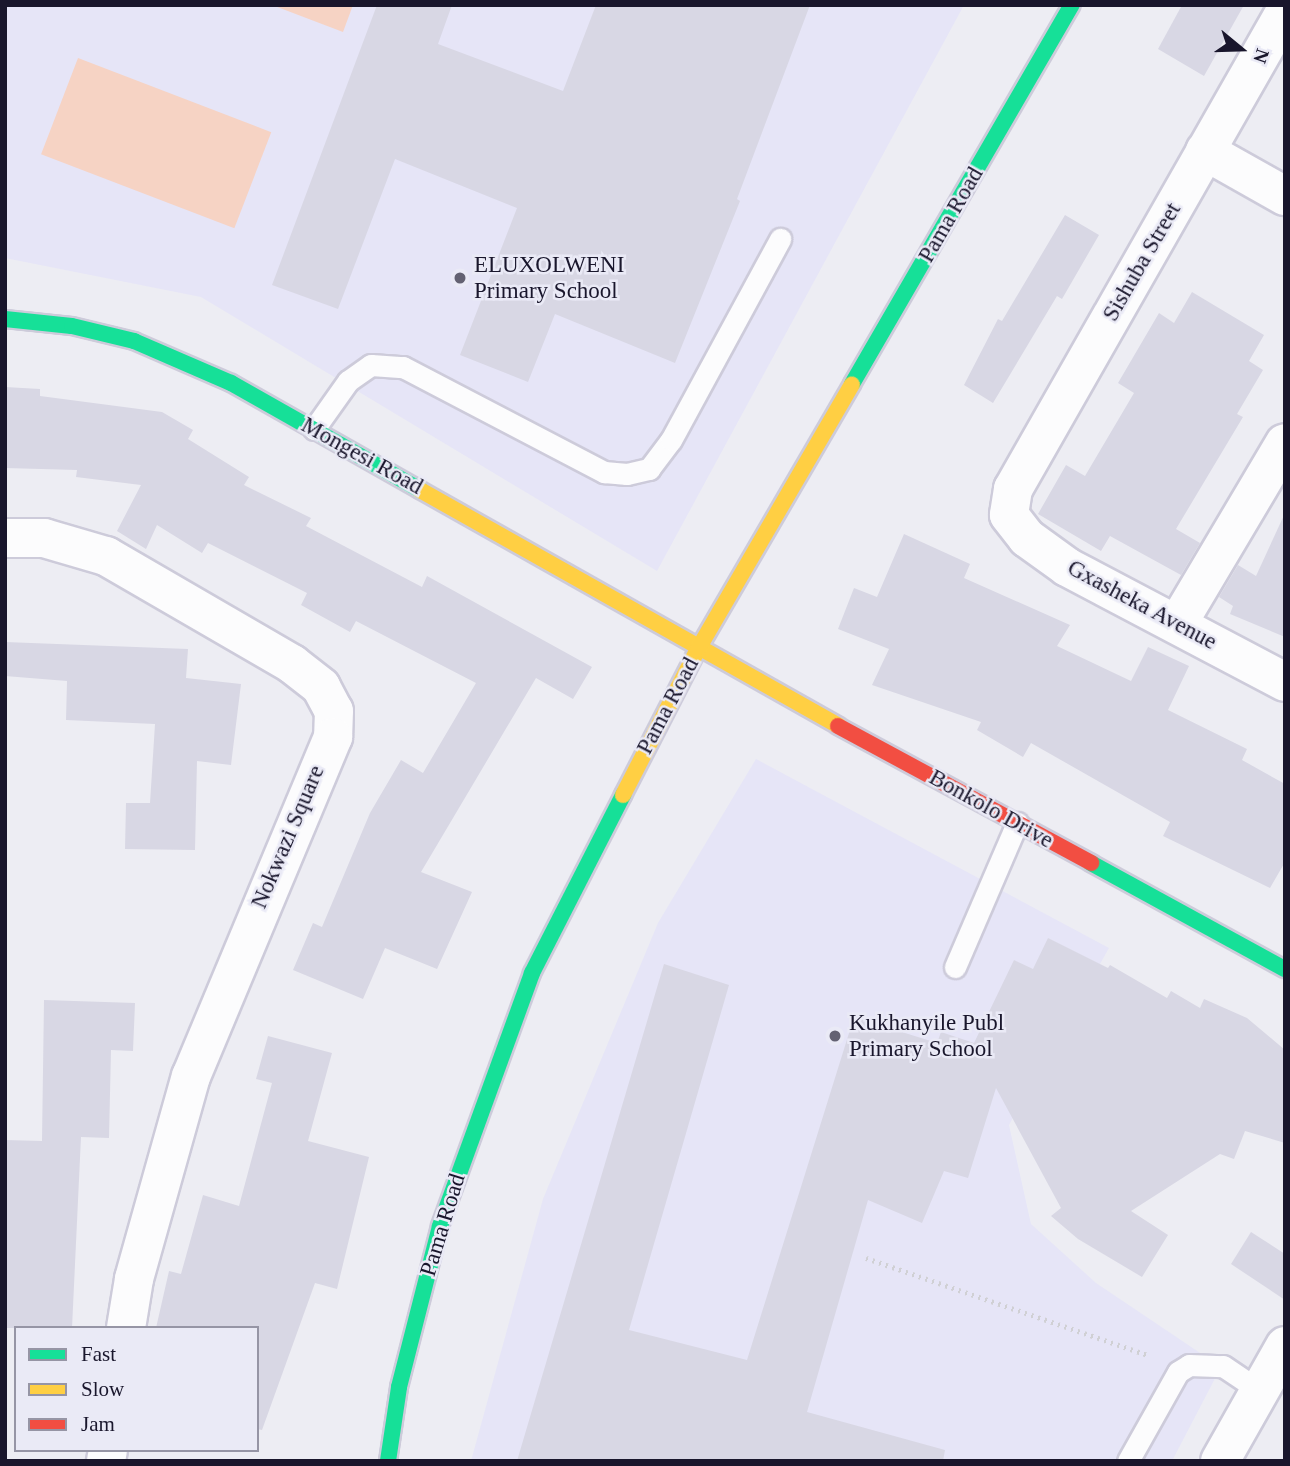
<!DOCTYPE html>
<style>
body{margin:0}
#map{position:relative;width:1290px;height:1466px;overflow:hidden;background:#ededf3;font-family:Georgia,serif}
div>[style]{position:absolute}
.built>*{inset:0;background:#e6e5f7}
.green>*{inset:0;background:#f6d3c4;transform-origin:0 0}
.building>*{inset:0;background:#d8d7e4}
.path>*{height:4.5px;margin-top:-2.25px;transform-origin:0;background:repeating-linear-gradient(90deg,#d0d0d4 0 2px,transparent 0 7px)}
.roads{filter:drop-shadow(2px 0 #cdcbda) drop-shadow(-2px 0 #cdcbda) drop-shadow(0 2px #cdcbda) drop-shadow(0 -2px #cdcbda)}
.lane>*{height:21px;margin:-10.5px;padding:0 10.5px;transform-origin:10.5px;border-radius:10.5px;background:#fcfcfd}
.street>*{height:38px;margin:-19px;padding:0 19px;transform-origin:19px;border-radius:19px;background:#fcfcfd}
.fast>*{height:16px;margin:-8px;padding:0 8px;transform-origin:8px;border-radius:8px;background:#16e098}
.slow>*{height:16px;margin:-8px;padding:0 8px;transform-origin:8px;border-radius:8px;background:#ffcf43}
.jam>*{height:16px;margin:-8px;padding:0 8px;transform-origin:8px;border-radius:8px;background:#f24e42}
.dots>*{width:19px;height:19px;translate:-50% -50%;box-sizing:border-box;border:4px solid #eaeaf6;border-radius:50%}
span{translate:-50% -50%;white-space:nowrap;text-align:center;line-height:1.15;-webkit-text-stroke:5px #eaeaf6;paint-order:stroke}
.street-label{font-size:23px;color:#19162c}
.poi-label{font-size:23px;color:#19162c}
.left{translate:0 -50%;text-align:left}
.frame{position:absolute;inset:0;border:7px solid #19162c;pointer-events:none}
.legend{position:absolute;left:14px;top:1326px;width:245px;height:126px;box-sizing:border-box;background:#eaeaf6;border:2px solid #9695a5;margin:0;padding:9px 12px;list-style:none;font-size:21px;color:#19162c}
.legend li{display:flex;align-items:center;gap:14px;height:35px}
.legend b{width:35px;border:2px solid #9695a5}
.north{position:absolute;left:1206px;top:14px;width:70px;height:70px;-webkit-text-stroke:5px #eaeaf6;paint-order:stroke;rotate:109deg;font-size:19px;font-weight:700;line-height:28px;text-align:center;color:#19162c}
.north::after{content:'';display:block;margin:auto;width:24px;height:32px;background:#19162c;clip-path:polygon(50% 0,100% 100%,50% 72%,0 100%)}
</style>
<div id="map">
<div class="built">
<i style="clip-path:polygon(5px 5px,964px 5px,657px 571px,201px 297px,5px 258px)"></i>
<i style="clip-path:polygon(756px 759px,1109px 948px,1009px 1125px,1031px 1224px,1096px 1283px,1221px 1367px,1172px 1461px,471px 1461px,543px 1199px,658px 923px)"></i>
</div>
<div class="green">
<i style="clip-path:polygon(272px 5px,353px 5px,343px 32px)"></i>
<i style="left:78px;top:58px;width:207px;height:103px;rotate:21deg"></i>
</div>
<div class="building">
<i style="clip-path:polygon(377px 5px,452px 5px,438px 44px,563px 91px,596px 5px,810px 5px,737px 199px,740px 201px,675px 363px,555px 314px,528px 382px,460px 355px,517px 208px,395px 159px,338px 309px,272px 285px)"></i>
<i style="clip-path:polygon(1182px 5px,1244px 5px,1204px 76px,1158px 49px)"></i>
<i style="clip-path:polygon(1065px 215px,1099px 235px,1062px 299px,1057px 296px,993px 403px,964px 385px,998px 319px,1002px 321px)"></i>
<i style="clip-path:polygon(1192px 292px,1264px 335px,1249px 361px,1263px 370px,1237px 414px,1243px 417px,1176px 529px,1200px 543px,1181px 575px,1110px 536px,1101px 551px,1038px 514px,1066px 465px,1085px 476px,1134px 393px,1118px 383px,1159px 313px,1174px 323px)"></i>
<i style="clip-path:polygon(5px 387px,40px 389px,40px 396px,162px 412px,193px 430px,188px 439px,249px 477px,244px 485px,311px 518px,306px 526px,422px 587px,427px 576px,592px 667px,573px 699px,536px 678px,421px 872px,472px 892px,437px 969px,385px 948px,363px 999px,293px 970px,313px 923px,322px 927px,370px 813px,401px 760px,423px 773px,476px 683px,356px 621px,350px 632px,301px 605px,307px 593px,208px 543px,202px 553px,157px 525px,146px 549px,117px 531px,141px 485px,76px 477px,77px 470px,5px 468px)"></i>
<i style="clip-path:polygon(1285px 513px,1285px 637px,1230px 614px,1233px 606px,1219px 597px,1238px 565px,1256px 576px)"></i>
<i style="clip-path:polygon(904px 534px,970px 564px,964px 578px,1070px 625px,1057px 646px,1131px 681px,1148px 647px,1189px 666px,1168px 710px,1247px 749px,1242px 760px,1285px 784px,1285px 862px,1270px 888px,1163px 836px,1170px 822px,1031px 743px,1023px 757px,977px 730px,981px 722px,872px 685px,889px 649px,838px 629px,854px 588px,877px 597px)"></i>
<i style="clip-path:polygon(5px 642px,188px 649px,186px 678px,241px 684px,231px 765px,197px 761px,195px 850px,125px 849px,126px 803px,150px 803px,155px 724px,66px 720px,67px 681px,5px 676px)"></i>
<i style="clip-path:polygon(1048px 938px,1108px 968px,1110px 965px,1167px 998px,1171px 991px,1200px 1008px,1204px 999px,1247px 1018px,1285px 1050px,1285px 1143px,1245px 1131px,1234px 1159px,1220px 1154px,1131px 1211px,1168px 1235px,1142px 1277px,1078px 1239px,1051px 1216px,1061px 1208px,996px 1088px,968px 1178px,944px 1171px,922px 1223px,868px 1200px,807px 1412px,945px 1450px,943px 1461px,517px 1461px,664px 964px,729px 985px,629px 1330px,747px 1360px,854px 1017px,937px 1043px,941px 1032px,974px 1043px,1014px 960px,1033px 969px)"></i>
<i style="clip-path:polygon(44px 1000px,135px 1003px,133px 1051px,111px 1050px,109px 1138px,81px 1137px,72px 1328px,5px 1328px,5px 1140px,42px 1141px)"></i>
<i style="clip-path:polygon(268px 1036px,332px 1053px,308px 1141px,369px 1157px,337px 1289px,315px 1283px,262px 1430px,257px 1429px,257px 1328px,156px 1328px,169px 1271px,181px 1274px,203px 1195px,239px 1206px,272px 1083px,256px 1079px)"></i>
<i style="clip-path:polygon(1251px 1232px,1285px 1254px,1285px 1300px,1231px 1264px)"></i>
</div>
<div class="path">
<i style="left:866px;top:1258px;width:300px;rotate:19deg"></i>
</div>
<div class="roads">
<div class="lane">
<i style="left:314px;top:429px;width:59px;rotate:-54.7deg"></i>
<i style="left:348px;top:381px;width:28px;rotate:-35deg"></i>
<i style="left:371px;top:365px;width:32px;rotate:4deg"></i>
<i style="left:403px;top:367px;width:227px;rotate:27.6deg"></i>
<i style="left:604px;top:472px;width:23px;rotate:5deg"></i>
<i style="left:627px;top:474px;width:23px;rotate:-13deg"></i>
<i style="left:649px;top:469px;width:36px;rotate:-53deg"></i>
<i style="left:671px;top:440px;width:229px;rotate:-61.5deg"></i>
<i style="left:955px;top:967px;width:157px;rotate:-66.7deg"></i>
<i style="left:1128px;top:1461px;width:102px;rotate:-60.7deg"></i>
<i style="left:1178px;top:1372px;width:13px;rotate:-32deg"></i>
<i style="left:1189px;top:1365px;width:34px;rotate:2deg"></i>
<i style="left:1223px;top:1366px;width:45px;rotate:34deg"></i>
</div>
<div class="street">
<i style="left:1285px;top:12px;width:549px;rotate:119.69deg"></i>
<i style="left:1013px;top:489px;width:26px;rotate:99deg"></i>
<i style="left:1009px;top:515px;width:29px;rotate:52deg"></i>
<i style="left:1027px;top:538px;width:49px;rotate:35.9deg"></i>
<i style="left:1067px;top:567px;width:246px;rotate:27.8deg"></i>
<i style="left:1205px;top:151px;width:92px;rotate:29.4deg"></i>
<i style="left:5px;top:538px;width:39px"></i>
<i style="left:44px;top:538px;width:65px;rotate:16.2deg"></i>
<i style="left:106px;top:556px;width:215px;rotate:30.1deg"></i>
<i style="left:292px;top:664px;width:37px;rotate:38deg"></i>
<i style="left:321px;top:687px;width:27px;rotate:62deg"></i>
<i style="left:334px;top:711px;width:26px;rotate:92deg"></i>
<i style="left:333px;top:737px;width:368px;rotate:112.7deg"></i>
<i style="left:191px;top:1076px;width:211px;rotate:105.7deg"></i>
<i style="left:134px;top:1279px;width:50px;rotate:99.3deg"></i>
<i style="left:1178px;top:623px;width:209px;rotate:-59.3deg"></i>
<i style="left:106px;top:1461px;width:11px;rotate:-80deg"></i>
<i style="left:1220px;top:1461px;width:132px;rotate:-60.5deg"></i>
</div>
<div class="fast">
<i style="left:5px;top:319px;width:67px;rotate:6deg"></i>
<i style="left:72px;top:326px;width:64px;rotate:13.6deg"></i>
<i style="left:134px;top:341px;width:106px;rotate:23.4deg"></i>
<i style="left:231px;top:383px;width:217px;rotate:29.5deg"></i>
<i style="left:852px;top:384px;width:438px;rotate:-59.9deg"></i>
<i style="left:1091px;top:863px;width:221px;rotate:28.7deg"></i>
<i style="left:388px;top:1461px;width:75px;rotate:-81.5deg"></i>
<i style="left:399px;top:1387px;width:166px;rotate:-75.7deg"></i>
<i style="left:440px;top:1226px;width:269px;rotate:-70deg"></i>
<i style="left:532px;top:973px;width:200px;rotate:-62.9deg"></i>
</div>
<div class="slow">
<i style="left:420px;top:490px;width:480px;rotate:29.4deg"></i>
<i style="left:623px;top:795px;width:164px;rotate:-62.8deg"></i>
<i style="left:698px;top:649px;width:306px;rotate:-59.8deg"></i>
</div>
<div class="jam">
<i style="left:838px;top:726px;width:288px;rotate:28.4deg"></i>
</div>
</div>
<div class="dots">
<i style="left:460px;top:278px;background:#636172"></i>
<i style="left:835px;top:1036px;background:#636172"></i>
</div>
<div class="street-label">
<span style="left:951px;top:215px;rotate:-60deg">Pama Road</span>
<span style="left:1142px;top:262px;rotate:-60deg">Sishuba Street</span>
<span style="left:362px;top:456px;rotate:29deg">Mongesi Road</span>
<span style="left:1142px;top:605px;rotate:28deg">Gxasheka Avenue</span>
<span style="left:668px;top:706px;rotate:-62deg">Pama Road</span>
<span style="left:991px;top:809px;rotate:29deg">Bonkolo Drive</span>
<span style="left:288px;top:837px;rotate:-67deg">Nokwazi Square</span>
<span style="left:443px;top:1225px;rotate:-73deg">Pama Road</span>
</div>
<div class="poi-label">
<span class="left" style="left:474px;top:278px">ELUXOLWENI<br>Primary School</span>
<span class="left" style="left:849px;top:1036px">Kukhanyile Publ<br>Primary School</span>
</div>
<div class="frame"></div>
<ul class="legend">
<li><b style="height:9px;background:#16e098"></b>Fast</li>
<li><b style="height:9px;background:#ffcf43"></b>Slow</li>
<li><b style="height:9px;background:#f24e42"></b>Jam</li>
</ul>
<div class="north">N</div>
</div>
